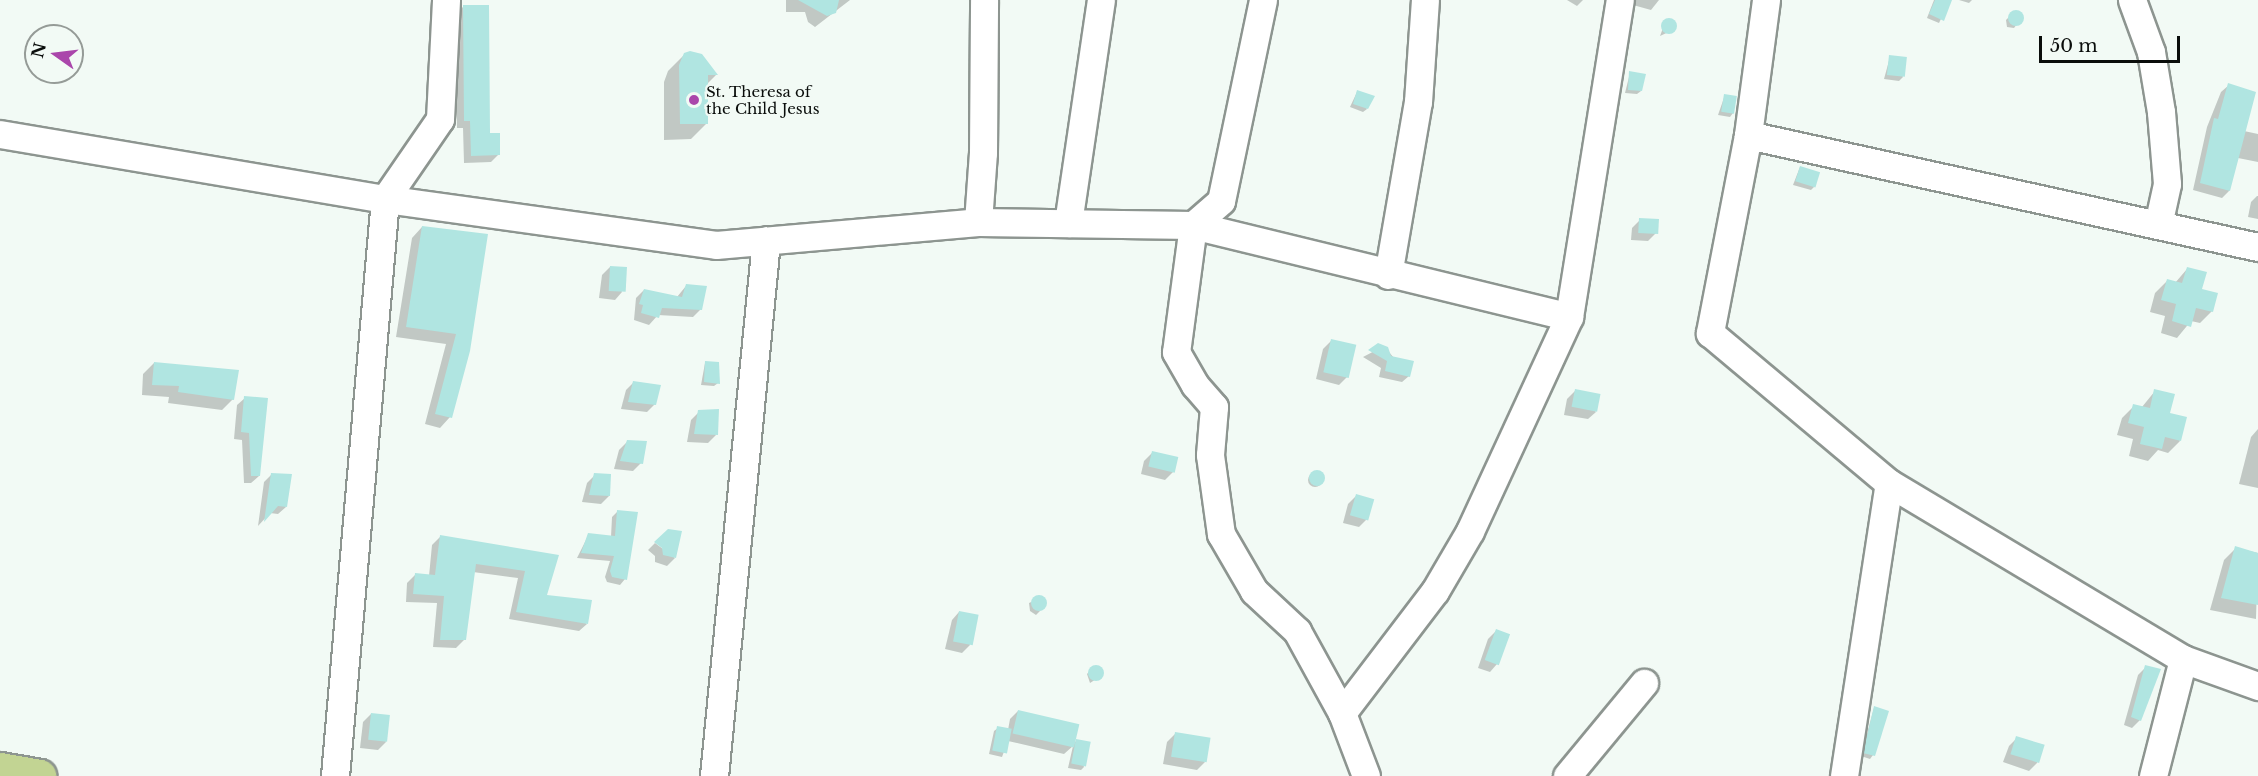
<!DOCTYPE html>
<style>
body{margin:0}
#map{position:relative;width:2258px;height:776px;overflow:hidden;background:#f2faf5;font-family:"Libre Baskerville",serif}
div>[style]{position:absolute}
.shadow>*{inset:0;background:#0003}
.round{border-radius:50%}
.building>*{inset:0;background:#b0e5e1;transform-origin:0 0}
.roads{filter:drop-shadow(2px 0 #8d9590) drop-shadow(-2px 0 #8d9590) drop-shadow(0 2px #8d9590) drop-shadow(0 -2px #8d9590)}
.minor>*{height:27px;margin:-13.5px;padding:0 13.5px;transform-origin:13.5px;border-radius:13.5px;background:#fff}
.major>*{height:33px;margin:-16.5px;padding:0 16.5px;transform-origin:16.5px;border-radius:16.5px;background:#c2d493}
.dots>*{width:16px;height:16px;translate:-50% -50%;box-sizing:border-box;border:3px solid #f2faf5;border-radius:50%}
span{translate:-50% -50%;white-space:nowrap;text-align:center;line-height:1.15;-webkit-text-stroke:4.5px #f2faf5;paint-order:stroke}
.poi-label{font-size:15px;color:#0a0d0b}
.left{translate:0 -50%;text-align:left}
.north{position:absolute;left:24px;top:24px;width:60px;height:60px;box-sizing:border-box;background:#f2faf5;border:2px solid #959b97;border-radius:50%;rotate:284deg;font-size:16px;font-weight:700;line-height:24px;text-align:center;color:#0a0d0b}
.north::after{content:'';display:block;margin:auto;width:21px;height:27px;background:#aa46ab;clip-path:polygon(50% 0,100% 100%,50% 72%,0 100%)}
.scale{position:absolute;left:2039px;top:36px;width:141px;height:27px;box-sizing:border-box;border:3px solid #0a0d0b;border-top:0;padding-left:8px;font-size:18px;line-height:21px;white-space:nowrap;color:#0a0d0b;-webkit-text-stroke:4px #f2faf5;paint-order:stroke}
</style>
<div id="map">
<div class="shadow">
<i style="clip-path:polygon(786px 0,850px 0,815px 27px,808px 22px,805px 12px,786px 12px)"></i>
<i style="clip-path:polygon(1567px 0,1583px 0,1577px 6px)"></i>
<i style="clip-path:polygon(1634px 0,1659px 0,1651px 10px,1633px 5px)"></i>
<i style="clip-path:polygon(1934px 0,1950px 0,1939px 23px,1927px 18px)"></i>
<i style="clip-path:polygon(1959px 0,1972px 0,1969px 3px)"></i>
<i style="clip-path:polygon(463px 7px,489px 135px,499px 154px,491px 162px,464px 163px,463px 128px,457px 128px,455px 14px)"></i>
<i style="clip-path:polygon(2014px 12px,2023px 16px,2014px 28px,2007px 27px,2006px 20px)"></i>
<i style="clip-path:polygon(1666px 20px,1673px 22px,1675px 29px,1660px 36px)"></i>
<i style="clip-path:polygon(684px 55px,716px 75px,706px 85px,707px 123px,691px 139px,664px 140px,664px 82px,668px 71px)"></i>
<i style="clip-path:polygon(1890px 57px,1903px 77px,1899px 81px,1884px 79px)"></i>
<i style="clip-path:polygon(1630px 73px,1641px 91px,1637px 94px,1625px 93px)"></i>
<i style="clip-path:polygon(2229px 85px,2244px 131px,2258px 134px,2258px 162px,2238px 158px,2229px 191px,2222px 198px,2193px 190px,2207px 127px,2221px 92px)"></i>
<i style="clip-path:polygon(1357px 92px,1367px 109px,1363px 112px,1350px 107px)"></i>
<i style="clip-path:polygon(1725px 95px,1733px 113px,1730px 117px,1718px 115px)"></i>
<i style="clip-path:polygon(1800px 167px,1815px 186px,1811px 190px,1793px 185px)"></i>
<i style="clip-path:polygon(2257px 196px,2258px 196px,2258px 219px,2248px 217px,2251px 202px)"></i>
<i style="clip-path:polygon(1640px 220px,1656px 233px,1648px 241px,1631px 240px,1632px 228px)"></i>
<i style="clip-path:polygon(422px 227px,486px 236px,450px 417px,440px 428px,425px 424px,446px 344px,396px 337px,412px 238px)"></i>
<i style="clip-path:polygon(610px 267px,622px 292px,615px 300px,599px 298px,602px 275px)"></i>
<i style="clip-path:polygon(2187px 269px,2212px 311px,2200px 323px,2191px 321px,2177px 338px,2161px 333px,2165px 316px,2150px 312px,2155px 293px,2167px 281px,2175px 283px)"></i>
<i style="clip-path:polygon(686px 286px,701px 309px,693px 317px,658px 315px,649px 325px,634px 320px,636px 298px,644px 290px,677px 297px)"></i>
<i style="clip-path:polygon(1331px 341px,1347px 377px,1339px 385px,1316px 379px,1323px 349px)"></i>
<i style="clip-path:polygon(1384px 346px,1409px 376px,1402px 382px,1379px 377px,1381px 368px,1363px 357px)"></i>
<i style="clip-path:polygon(154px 363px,233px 399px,222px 410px,168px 403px,169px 397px,142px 395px,143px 374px)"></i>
<i style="clip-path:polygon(705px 363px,718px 383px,714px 386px,701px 385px)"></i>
<i style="clip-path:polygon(634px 382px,655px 404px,647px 412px,621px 409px,626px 390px)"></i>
<i style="clip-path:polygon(1575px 391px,1596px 412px,1588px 419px,1564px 415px,1567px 399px)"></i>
<i style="clip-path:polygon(2155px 391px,2180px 441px,2168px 453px,2158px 450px,2148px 461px,2129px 456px,2133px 439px,2117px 435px,2122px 418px,2134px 406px,2142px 407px)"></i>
<i style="clip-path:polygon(245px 398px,259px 476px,251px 483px,244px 483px,242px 440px,234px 439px,237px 405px)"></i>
<i style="clip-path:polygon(699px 412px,716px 435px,708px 443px,687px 442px,691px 420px)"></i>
<i style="clip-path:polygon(2258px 429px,2258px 488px,2239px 484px,2251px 437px)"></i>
<i style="clip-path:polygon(627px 442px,641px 463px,633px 471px,614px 469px,619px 450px)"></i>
<i style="clip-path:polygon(1152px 453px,1173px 472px,1165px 480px,1141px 474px,1144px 461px)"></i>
<i class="round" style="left:1308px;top:473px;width:14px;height:14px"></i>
<i style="clip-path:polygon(271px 475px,286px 507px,278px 514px,270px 513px,258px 526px,264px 482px)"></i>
<i style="clip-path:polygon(595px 475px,609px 496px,601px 504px,582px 502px,587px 483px)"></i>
<i style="clip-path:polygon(1356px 496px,1367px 519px,1359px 527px,1343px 523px,1348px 504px)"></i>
<i style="clip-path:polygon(618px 511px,625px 579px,620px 585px,607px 582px,605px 577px,610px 561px,577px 558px,589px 534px,611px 537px,612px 517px)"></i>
<i style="clip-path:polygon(440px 537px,557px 557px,545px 596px,587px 624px,579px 631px,509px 619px,518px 578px,473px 572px,464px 640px,456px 648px,433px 647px,437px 603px,406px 602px,407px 583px,415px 575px,429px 576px,432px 545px)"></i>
<i style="clip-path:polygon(655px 543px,675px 558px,667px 566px,655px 562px,655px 556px,648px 550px)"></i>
<i style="clip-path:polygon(2236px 548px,2258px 553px,2256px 619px,2210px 610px,2224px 560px)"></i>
<i style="clip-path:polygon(1043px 597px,1046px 603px,1040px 611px,1036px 615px,1030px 611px,1029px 603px)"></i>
<i style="clip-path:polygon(959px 612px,970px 645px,962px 653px,945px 649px,952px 620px)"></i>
<i style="clip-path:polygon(1496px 631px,1497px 664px,1490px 672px,1478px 668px,1488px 639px)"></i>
<i style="clip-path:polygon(1094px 666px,1101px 668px,1101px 676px,1090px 683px,1087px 674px)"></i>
<i style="clip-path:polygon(2146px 667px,2140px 720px,2132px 728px,2124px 725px,2138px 675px)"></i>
<i style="clip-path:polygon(1874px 708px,1873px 755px,1870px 759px,1861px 756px)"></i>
<i style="clip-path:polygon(1018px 711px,1073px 745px,1076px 741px,1084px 767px,1081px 770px,1068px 768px,1073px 746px,1064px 754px,1008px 741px,1002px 757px,989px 754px,994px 731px,998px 728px,1008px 730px,1010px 719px)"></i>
<i style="clip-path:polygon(371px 714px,386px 742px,378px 750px,360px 748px,363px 722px)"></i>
<i style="clip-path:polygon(1175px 734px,1205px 762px,1197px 770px,1163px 764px,1167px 742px)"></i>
<i style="clip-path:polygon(2017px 738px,2043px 746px,2037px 763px,2029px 771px,2003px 762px,2009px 746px)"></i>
</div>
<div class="building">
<i style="clip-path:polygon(798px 0,839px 0,836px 13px,827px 16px)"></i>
<i style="clip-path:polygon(1935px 0,1952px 0,1944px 21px,1929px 14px)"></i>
<i style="clip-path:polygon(463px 5px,489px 5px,490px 133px,500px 133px,500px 155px,471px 156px,470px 121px,464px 121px)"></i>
<i class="round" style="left:2008px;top:10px;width:16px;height:16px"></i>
<i class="round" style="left:1661px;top:18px;width:16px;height:16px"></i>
<i style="clip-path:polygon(690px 51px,702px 54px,718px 75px,708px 75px,708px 124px,680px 124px,679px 65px,684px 53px)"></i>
<i style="left:1889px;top:55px;width:18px;height:20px;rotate:6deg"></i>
<i style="clip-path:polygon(1629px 71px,1646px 74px,1642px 91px,1628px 90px)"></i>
<i style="clip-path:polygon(2228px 83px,2256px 92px,2230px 191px,2200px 183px,2214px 118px,2218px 119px)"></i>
<i style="clip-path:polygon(1357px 90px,1375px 96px,1368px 109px,1353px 104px)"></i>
<i style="left:1724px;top:94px;width:13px;height:18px;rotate:9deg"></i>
<i style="left:1800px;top:166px;width:21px;height:16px;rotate:17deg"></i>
<i style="left:1639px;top:218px;width:20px;height:15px;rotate:3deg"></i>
<i style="clip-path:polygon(422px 226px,488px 234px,470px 351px,452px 418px,435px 414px,456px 334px,406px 327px)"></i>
<i style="left:610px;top:266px;width:17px;height:25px;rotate:3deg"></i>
<i style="clip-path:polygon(2187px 267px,2207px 272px,2202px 289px,2218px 293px,2213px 312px,2196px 308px,2191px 327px,2172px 321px,2176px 304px,2161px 300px,2167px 279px,2182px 283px)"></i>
<i style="clip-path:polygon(686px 284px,707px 286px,702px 310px,662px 308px,659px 318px,641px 313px,643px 305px,639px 304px,644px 289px,682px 297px)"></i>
<i style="left:1331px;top:339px;width:26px;height:34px;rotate:13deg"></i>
<i style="clip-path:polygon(1378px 343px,1388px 347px,1391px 356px,1414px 361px,1410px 377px,1385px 371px,1387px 361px,1368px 350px)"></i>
<i style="clip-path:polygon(705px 361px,719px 362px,720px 384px,704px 382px)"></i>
<i style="clip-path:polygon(154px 362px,239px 370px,234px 400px,178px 392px,179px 386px,152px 385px)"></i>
<i style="clip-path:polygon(633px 381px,661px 385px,656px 405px,628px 402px)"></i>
<i style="left:1575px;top:389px;width:26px;height:18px;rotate:11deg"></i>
<i style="clip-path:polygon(2154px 389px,2175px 394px,2170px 413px,2187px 417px,2181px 441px,2165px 437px,2162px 449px,2140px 444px,2144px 427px,2128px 423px,2133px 404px,2150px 408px)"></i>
<i style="clip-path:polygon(244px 396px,268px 398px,260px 476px,251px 476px,249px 433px,241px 432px)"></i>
<i style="clip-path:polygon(719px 409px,718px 435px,694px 434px,698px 410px)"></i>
<i style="clip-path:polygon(627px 440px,647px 441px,643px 464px,620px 461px)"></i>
<i style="left:1152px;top:451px;width:27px;height:16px;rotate:13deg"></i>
<i class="round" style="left:1309px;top:470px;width:16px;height:16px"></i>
<i style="clip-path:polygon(271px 473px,292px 474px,287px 507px,278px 506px,264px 522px)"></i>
<i style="clip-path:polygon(594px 473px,611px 474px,610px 496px,589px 495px)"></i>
<i style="left:1356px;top:494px;width:19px;height:22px;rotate:16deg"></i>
<i style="clip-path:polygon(617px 510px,638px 512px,627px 580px,612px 577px,610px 571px,614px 556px,581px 553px,588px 533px,615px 536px)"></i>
<i style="clip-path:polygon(668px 529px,682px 531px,676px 558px,663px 555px,662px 548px,654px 542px)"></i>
<i style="clip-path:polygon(440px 535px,559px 555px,547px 595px,592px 600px,588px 624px,516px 612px,525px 571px,476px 564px,466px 640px,440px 640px,444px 596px,413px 594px,415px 573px,435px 575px)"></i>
<i style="clip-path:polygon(2235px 546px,2258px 553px,2258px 605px,2221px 598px)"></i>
<i class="round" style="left:1031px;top:595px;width:16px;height:16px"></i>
<i style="left:959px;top:611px;width:20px;height:31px;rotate:11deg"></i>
<i style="left:1496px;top:629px;width:15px;height:33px;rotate:20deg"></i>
<i style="clip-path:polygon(2145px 665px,2161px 669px,2141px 721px,2131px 717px)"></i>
<i class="round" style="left:1088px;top:665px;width:16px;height:16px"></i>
<i style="clip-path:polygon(1874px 706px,1889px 711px,1875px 756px,1863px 753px)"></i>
<i style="left:1018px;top:710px;width:63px;height:24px;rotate:13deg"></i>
<i style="left:371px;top:713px;width:19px;height:27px;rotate:6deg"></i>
<i style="left:997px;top:726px;width:15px;height:25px;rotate:11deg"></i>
<i style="left:1175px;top:732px;width:36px;height:25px;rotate:9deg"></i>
<i style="left:2016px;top:736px;width:30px;height:19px;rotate:17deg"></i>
<i style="left:1076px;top:739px;width:15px;height:25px;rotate:11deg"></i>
</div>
<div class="roads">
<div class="minor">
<i style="left:1263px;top:0;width:205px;rotate:101.8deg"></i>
<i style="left:1221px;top:201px;width:37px;rotate:139deg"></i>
<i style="left:1193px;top:225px;width:128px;rotate:97.6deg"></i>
<i style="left:1176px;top:352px;width:38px;rotate:60deg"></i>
<i style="left:1195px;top:385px;width:29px;rotate:49deg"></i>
<i style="left:1214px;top:407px;width:48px;rotate:94.8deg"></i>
<i style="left:1210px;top:455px;width:80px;rotate:82.1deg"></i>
<i style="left:1221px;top:534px;width:66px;rotate:59.9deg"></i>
<i style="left:1254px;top:591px;width:59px;rotate:42.9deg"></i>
<i style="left:1297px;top:631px;width:94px;rotate:61.2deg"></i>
<i style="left:1342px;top:713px;width:67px;rotate:69.1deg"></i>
<i style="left:1766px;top:0;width:136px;rotate:97.6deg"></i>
<i style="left:1748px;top:135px;width:202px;rotate:100.9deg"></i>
<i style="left:1710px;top:333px;width:234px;rotate:40deg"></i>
<i style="left:1889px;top:483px;width:343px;rotate:30.9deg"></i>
<i style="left:2183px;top:659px;width:80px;rotate:19.8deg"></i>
<i style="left:2132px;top:0;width:55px;rotate:69.9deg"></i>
<i style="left:2151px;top:52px;width:61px;rotate:80.5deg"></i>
<i style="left:2161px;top:112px;width:72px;rotate:85.2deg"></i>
<i style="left:2167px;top:184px;width:42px;rotate:102.4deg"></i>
<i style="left:0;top:134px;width:390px;rotate:9.6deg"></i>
<i style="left:385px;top:199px;width:334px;rotate:7.9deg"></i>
<i style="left:716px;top:245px;width:263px;rotate:-5deg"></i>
<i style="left:978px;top:222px;width:215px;rotate:0.8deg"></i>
<i style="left:1193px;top:225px;width:387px;rotate:13.7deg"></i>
<i style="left:1748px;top:135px;width:522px;rotate:12.39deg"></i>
<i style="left:978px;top:222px;width:69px;rotate:-85.9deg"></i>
<i style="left:983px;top:153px;width:153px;rotate:-89.6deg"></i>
<i style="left:1068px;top:223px;width:225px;rotate:-81.6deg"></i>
<i style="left:1388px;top:275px;width:176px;rotate:-80.2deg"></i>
<i style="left:1418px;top:102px;width:102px;rotate:-86.1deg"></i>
<i style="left:1342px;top:713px;width:153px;rotate:-52.7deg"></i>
<i style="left:1435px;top:591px;width:69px;rotate:-59.7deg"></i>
<i style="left:1470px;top:531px;width:236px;rotate:-65.2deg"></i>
<i style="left:1569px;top:317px;width:321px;rotate:-80.9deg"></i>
<i style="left:335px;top:776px;width:579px;rotate:-85.05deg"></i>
<i style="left:385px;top:199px;width:97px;rotate:-55.5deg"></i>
<i style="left:440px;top:119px;width:119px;rotate:-87.1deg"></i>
<i style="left:714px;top:776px;width:538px;rotate:-84.45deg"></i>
<i style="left:1567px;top:776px;width:121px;rotate:-50.4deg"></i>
<i style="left:1844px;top:776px;width:296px;rotate:-81.3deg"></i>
<i style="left:2153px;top:776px;width:121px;rotate:-75.6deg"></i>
</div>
<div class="major">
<i style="left:0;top:769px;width:40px;rotate:10deg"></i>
</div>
</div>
<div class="dots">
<i style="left:694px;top:100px;background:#aa46ab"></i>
</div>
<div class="poi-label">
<span class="left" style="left:706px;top:100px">St. Theresa of<br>the Child Jesus</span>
</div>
<div class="north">N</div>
<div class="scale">50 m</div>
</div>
